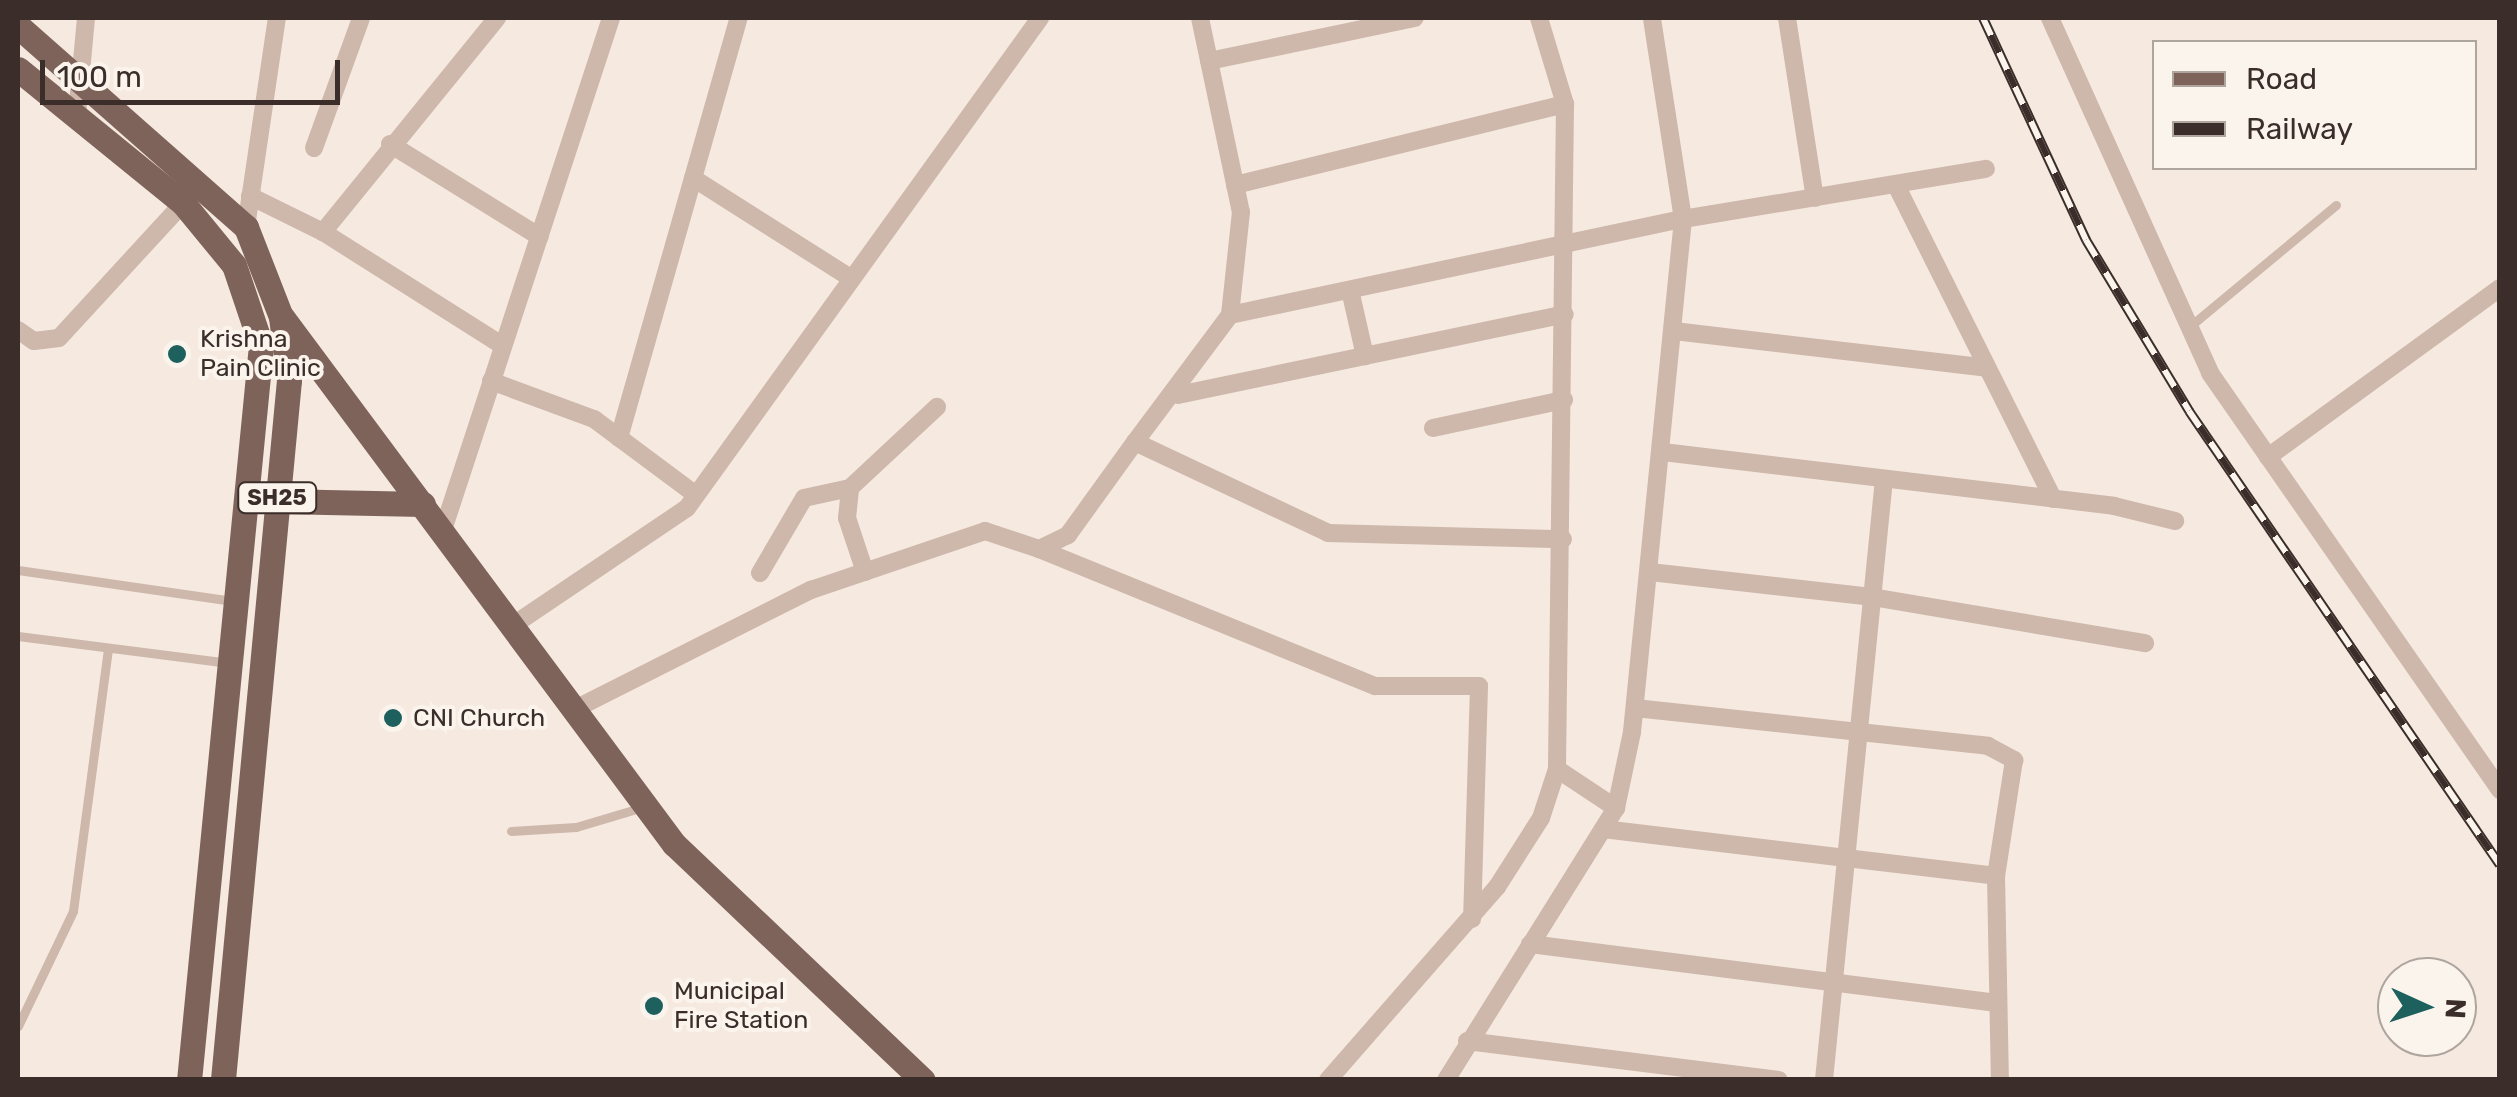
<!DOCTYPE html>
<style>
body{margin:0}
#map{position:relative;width:2517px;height:1097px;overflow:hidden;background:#f5e9e0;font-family:Rubik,sans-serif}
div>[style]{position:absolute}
.service>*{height:9px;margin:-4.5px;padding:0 4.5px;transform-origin:4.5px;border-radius:4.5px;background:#ceb7ab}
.minor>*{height:18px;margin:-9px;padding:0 9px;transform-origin:9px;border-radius:9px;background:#ceb7ab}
.primary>*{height:25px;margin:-12.5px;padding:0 12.5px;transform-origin:12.5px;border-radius:12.5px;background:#7e635b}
.rail>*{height:10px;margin-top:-5px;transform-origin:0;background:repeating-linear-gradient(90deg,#fbf4ed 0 19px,#3b2e2a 0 38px);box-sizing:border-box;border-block:2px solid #3b2e2a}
.dots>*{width:28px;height:28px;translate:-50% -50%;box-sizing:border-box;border:5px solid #fbf4ed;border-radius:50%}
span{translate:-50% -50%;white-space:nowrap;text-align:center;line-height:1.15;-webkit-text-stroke:8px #fbf4ed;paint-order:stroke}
.shield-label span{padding:2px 8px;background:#fbf4ed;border:2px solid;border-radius:8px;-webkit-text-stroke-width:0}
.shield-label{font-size:22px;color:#3b2e2a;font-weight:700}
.poi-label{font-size:25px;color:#3b2e2a}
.left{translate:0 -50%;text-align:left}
.frame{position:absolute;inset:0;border:20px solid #3b2e2a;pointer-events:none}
.legend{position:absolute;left:2152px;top:40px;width:325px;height:130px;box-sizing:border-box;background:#fbf4ed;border:2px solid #aea59f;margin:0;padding:12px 18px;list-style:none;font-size:30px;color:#3b2e2a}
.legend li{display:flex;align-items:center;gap:20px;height:50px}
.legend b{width:50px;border:2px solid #aea59f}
.north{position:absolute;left:2377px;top:957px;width:100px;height:100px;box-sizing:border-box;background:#fbf4ed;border:2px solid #aea59f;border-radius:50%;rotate:93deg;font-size:28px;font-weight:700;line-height:40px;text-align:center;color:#3b2e2a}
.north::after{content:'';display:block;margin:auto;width:35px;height:45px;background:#1d605e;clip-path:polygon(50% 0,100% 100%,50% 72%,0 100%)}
.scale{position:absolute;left:40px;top:60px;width:300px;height:45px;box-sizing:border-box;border:5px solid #3b2e2a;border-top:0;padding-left:12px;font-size:30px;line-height:35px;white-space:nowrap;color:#3b2e2a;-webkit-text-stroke:8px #fbf4ed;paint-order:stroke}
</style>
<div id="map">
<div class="service">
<i style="left:2189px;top:327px;width:191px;rotate:-39.7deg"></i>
<i style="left:18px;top:570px;width:217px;rotate:8.2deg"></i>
<i style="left:18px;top:636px;width:213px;rotate:7.3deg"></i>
<i style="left:511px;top:831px;width:65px;rotate:-3.5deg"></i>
<i style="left:576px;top:827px;width:70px;rotate:-16.6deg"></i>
<i style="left:18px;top:1026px;width:127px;rotate:-64.4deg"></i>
<i style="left:73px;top:911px;width:265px;rotate:-82.4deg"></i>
</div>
<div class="minor">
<i style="left:497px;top:18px;width:276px;rotate:129.1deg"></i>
<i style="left:323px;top:232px;width:213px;rotate:32.3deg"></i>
<i style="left:1200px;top:18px;width:198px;rotate:78.1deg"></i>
<i style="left:1241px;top:212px;width:104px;rotate:96.1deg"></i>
<i style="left:1230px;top:315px;width:463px;rotate:-12deg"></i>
<i style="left:1683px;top:219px;width:203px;rotate:-98.8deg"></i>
<i style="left:1539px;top:18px;width:90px;rotate:73.2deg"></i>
<i style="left:1565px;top:104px;width:665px;rotate:90.69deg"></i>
<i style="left:1557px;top:769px;width:71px;rotate:33.5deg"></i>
<i style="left:1787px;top:18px;width:182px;rotate:81.2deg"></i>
<i style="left:2050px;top:18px;width:389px;rotate:65.7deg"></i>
<i style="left:2210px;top:373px;width:508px;rotate:55.18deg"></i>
<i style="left:1209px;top:61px;width:210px;rotate:-11.8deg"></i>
<i style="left:77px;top:115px;width:97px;rotate:-84.7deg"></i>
<i style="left:390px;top:144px;width:176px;rotate:31.8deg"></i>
<i style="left:314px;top:148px;width:138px;rotate:-70.1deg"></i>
<i style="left:693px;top:178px;width:188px;rotate:32.4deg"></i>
<i style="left:1235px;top:185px;width:340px;rotate:-13.8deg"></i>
<i style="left:1896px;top:185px;width:351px;rotate:63.4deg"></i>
<i style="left:250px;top:196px;width:81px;rotate:26.3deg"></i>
<i style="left:246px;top:227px;width:211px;rotate:-81.6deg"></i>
<i style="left:1350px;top:290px;width:68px;rotate:77.2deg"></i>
<i style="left:1230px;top:315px;width:159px;rotate:126.8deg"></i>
<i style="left:1135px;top:442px;width:213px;rotate:25.2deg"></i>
<i style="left:1328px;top:533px;width:235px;rotate:1.5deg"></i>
<i style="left:18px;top:330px;width:19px;rotate:35deg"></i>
<i style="left:34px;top:341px;width:25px;rotate:-7deg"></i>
<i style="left:59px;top:338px;width:183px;rotate:-47.4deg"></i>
<i style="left:1674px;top:331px;width:315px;rotate:6.7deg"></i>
<i style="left:491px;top:381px;width:110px;rotate:20.3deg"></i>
<i style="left:594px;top:419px;width:127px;rotate:36.7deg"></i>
<i style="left:1178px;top:395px;width:395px;rotate:-11.8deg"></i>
<i style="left:1433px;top:428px;width:134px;rotate:-12.1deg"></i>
<i style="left:619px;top:438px;width:437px;rotate:-74.1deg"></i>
<i style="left:1135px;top:442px;width:115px;rotate:125.8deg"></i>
<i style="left:1068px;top:535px;width:32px;rotate:154deg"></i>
<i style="left:1039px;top:549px;width:363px;rotate:22.2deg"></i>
<i style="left:1375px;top:686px;width:104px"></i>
<i style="left:1479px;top:686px;width:233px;rotate:91.7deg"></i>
<i style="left:1663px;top:452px;width:454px;rotate:6.8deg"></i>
<i style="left:2114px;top:506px;width:63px;rotate:13.8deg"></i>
<i style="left:2268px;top:457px;width:287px;rotate:-36.1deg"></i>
<i style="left:443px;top:530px;width:539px;rotate:-71.83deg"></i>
<i style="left:865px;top:572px;width:57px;rotate:-108.4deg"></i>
<i style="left:847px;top:518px;width:30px;rotate:-84deg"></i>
<i style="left:850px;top:488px;width:119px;rotate:-43deg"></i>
<i style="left:1650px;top:572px;width:223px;rotate:6.4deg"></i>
<i style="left:1872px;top:597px;width:277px;rotate:9.6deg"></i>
<i style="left:760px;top:573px;width:87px;rotate:-59.6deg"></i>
<i style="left:804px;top:498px;width:47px;rotate:-12.3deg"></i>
<i style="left:512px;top:626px;width:211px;rotate:-34deg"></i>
<i style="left:687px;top:508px;width:604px;rotate:-54.23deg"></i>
<i style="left:1635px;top:708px;width:355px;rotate:6.1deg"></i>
<i style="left:1988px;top:746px;width:30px;rotate:28deg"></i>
<i style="left:2014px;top:760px;width:117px;rotate:98.8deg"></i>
<i style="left:1996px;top:876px;width:204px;rotate:88.9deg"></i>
<i style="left:573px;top:710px;width:267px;rotate:-26.8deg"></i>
<i style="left:811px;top:590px;width:184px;rotate:-18.7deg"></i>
<i style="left:985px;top:531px;width:57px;rotate:18.4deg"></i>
<i style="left:1603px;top:829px;width:396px;rotate:6.8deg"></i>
<i style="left:1530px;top:944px;width:471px;rotate:7.2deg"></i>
<i style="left:1467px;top:1041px;width:314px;rotate:7.1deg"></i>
<i style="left:1328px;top:1080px;width:257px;rotate:-48.8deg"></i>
<i style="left:1497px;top:887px;width:82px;rotate:-57.5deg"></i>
<i style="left:1541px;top:818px;width:52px;rotate:-71.9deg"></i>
<i style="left:1446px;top:1080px;width:321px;rotate:-58deg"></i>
<i style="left:1616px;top:808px;width:78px;rotate:-78.1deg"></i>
<i style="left:1632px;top:732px;width:516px;rotate:-84.32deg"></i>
<i style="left:1683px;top:219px;width:307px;rotate:-9.4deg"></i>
<i style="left:1824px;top:1080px;width:604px;rotate:-84.3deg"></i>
</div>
<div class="primary">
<i style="left:18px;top:26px;width:304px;rotate:41.4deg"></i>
<i style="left:246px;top:227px;width:97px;rotate:68.7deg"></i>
<i style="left:281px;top:317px;width:64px;rotate:82.8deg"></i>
<i style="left:289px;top:380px;width:703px;rotate:95.39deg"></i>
<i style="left:18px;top:69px;width:213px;rotate:39.1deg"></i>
<i style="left:183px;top:203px;width:80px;rotate:50.6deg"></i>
<i style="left:234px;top:265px;width:84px;rotate:71.4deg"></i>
<i style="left:261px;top:345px;width:739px;rotate:95.59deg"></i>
<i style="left:282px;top:317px;width:657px;rotate:53.36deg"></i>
<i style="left:674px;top:844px;width:343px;rotate:43.5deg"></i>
<i style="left:277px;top:501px;width:146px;rotate:1.2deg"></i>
</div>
<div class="rail">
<i style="left:1983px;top:18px;width:245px;rotate:65.1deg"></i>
<i style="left:2086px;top:240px;width:200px;rotate:58.9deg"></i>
<i style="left:2189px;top:411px;width:550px;rotate:55.59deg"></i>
</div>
<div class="dots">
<i style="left:177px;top:354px;background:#1d605e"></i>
<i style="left:393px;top:718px;background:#1d605e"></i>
<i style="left:654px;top:1006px;background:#1d605e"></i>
</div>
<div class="shield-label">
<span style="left:277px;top:498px">SH25</span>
</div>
<div class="poi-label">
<span class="left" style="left:200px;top:354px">Krishna<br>Pain Clinic</span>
<span class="left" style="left:413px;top:718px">CNI Church</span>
<span class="left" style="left:674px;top:1006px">Municipal<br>Fire Station</span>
</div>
<div class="frame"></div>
<ul class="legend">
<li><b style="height:12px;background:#7e635b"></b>Road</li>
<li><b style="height:12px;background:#3b2e2a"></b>Railway</li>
</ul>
<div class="north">N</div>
<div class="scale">100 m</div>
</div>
